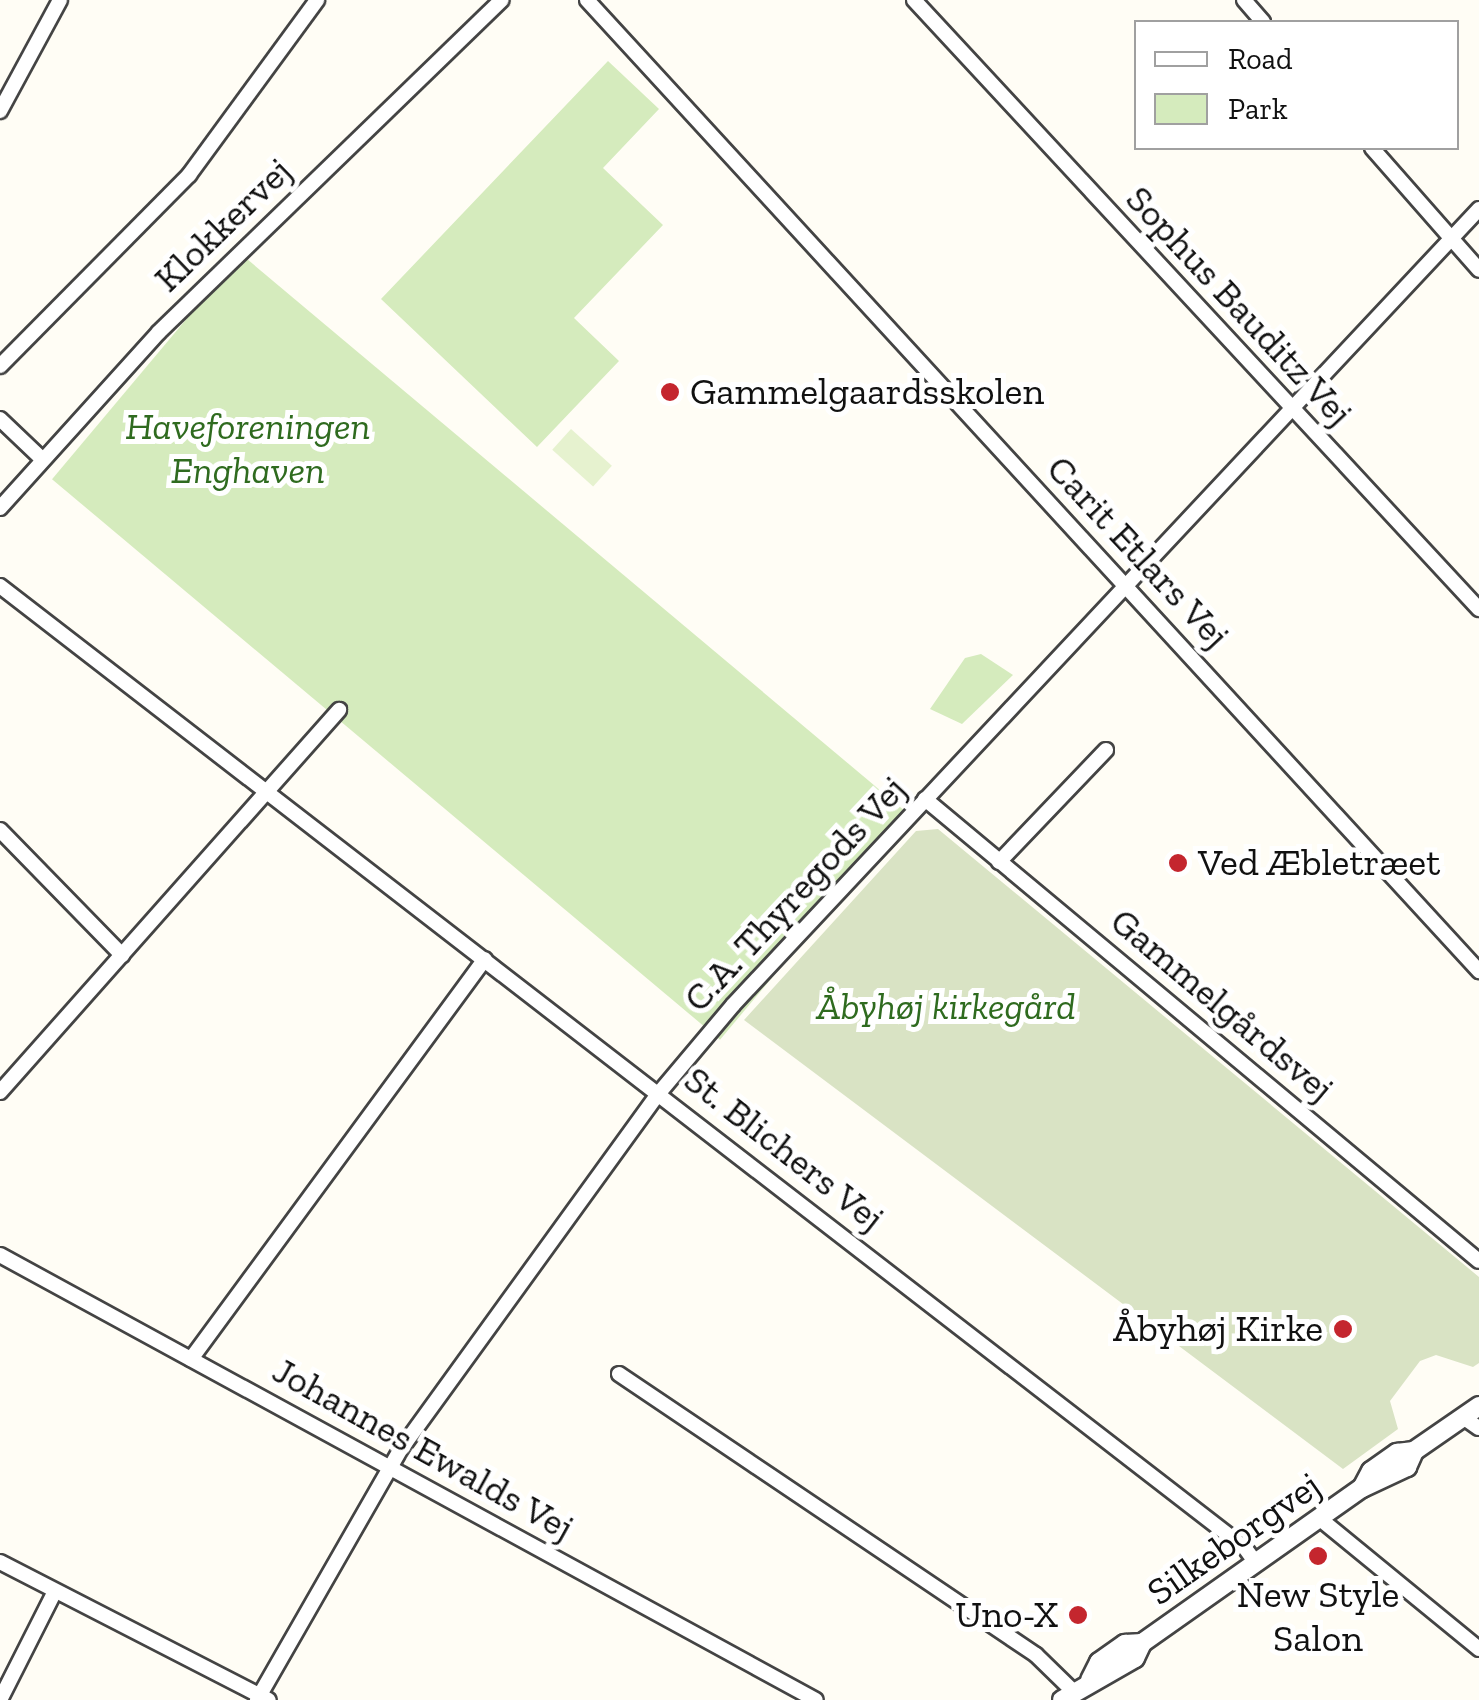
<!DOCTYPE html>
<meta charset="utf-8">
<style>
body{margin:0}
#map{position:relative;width:1479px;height:1700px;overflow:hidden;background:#fffdf5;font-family:"Zilla Slab",serif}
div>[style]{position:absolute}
.green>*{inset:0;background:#d5ebbd;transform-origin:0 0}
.cemetery>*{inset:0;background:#d9e3c4}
.pitch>*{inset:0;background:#e6f2cf;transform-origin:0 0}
.roads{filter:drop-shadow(2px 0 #444) drop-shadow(-2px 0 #444) drop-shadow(0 2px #444) drop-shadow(0 -2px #444)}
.minor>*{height:14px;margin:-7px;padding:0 7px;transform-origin:7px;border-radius:7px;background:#fff}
.tertiary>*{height:18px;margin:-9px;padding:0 9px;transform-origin:9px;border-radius:9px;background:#fff}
.dots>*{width:28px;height:28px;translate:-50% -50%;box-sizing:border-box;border:5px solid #fff;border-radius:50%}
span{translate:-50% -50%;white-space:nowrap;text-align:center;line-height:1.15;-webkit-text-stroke:10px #fff;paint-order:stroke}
.street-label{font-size:38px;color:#111}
.poi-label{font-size:38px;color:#111}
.left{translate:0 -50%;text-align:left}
.right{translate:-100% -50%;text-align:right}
.park-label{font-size:38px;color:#2f6b1f;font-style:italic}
.legend{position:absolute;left:1134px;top:20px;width:325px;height:130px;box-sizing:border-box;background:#fff;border:2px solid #a0a0a0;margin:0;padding:12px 18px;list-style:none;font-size:30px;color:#111}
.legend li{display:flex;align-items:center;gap:20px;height:50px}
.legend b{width:50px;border:2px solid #a0a0a0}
</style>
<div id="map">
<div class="green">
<i style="clip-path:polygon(608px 61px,659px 109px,603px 168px,663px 225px,574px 318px,619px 361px,537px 447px,381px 299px)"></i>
<i style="left:241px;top:254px;width:872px;height:294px;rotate:40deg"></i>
<i style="clip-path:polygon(981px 654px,1013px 675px,962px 724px,930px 709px,965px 658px)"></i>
</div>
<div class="cemetery">
<i style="clip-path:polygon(938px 829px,1479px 1277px,1479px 1363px,1473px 1367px,1436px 1355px,1420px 1361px,1390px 1401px,1398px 1429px,1343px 1469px,744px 1020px,916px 831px)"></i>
</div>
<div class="pitch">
<i style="left:571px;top:429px;width:55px;height:28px;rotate:42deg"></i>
</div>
<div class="roads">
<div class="minor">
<i style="left:587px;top:0;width:1319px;rotate:47.43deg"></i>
<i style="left:914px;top:0;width:831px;rotate:47.15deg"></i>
<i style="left:1244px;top:0;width:29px;rotate:49deg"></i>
<i style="left:0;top:111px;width:126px;rotate:-61.6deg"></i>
<i style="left:1372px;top:148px;width:162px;rotate:48.7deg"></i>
<i style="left:0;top:366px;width:269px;rotate:-45.3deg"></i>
<i style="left:189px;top:175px;width:217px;rotate:-53.8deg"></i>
<i style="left:0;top:419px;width:58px;rotate:43.6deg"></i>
<i style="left:0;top:508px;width:237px;rotate:-47.9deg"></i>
<i style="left:159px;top:332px;width:477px;rotate:-44.1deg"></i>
<i style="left:0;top:586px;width:1573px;rotate:37.69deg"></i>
<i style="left:1245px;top:1548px;width:19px;rotate:54deg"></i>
<i style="left:925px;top:799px;width:721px;rotate:39.83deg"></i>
<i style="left:0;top:830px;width:175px;rotate:45.7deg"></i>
<i style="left:999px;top:862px;width:155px;rotate:-46.3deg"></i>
<i style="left:0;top:1092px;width:511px;rotate:-48.41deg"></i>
<i style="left:0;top:1255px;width:929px;rotate:28.61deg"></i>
<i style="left:191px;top:1359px;width:496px;rotate:-53.7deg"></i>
<i style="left:619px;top:1374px;width:503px;rotate:33.97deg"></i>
<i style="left:1036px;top:1655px;width:53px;rotate:44.2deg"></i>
<i style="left:1463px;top:1417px;width:19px;rotate:35deg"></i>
<i style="left:1319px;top:1518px;width:207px;rotate:39.3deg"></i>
<i style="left:0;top:1562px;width:302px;rotate:27.2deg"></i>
<i style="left:0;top:1700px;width:120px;rotate:-63.2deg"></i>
<i style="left:257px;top:1700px;width:289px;rotate:-60.2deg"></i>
<i style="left:401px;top:1449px;width:440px;rotate:-54.1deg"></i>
<i style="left:659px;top:1093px;width:115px;rotate:-49.9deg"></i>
<i style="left:733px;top:1005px;width:1091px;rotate:-46.86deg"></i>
</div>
<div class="tertiary">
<i style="left:1362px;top:1488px;width:19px;rotate:-62deg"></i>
<i style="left:1371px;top:1471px;width:32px;rotate:-35deg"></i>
<i style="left:1397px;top:1453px;width:17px;rotate:-7deg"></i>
<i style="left:1090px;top:1680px;width:20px;rotate:-63deg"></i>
<i style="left:1099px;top:1662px;width:32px;rotate:-35deg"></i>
<i style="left:1125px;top:1644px;width:17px;rotate:-3deg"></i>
<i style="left:1062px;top:1700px;width:84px;rotate:-29.9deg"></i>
<i style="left:1135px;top:1658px;width:17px;rotate:-65deg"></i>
<i style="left:1142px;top:1643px;width:269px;rotate:-35.2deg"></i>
<i style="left:1362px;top:1488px;width:50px;rotate:-25deg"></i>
<i style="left:1407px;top:1467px;width:17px;rotate:-66deg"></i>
<i style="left:1414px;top:1451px;width:79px;rotate:-34.7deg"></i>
</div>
</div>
<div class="dots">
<i style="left:670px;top:392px;background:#c4262e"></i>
<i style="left:1178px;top:863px;background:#c4262e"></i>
<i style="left:1343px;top:1329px;background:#c4262e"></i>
<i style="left:1318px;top:1556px;background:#c4262e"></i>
<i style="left:1078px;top:1615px;background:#c4262e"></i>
</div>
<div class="street-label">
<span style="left:223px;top:225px;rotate:-44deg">Klokkervej</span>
<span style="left:1239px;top:306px;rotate:47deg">Sophus Bauditz Vej</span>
<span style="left:1138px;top:552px;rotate:47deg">Carit Etlars Vej</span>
<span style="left:795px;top:894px;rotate:-47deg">C.A. Thyregods Vej</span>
<span style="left:1222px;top:1005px;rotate:40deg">Gammelgårdsvej</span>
<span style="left:784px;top:1149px;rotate:38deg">St. Blichers Vej</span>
<span style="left:423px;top:1449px;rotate:29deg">Johannes Ewalds Vej</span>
<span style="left:1234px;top:1539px;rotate:-35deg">Silkeborgvej</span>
</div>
<div class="poi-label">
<span class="left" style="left:690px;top:392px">Gammelgaardsskolen</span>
<span class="left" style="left:1198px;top:863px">Ved Æbletræet</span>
<span class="right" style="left:1323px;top:1329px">Åbyhøj Kirke</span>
<span style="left:1318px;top:1617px">New Style<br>Salon</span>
<span class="right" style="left:1058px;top:1615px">Uno-X</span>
</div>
<div class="park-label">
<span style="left:248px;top:449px">Haveforeningen<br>Enghaven</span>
<span style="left:946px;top:1007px">Åbyhøj kirkegård</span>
</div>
<ul class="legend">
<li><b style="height:12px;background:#fff"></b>Road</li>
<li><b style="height:28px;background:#d5ebbd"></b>Park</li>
</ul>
</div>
